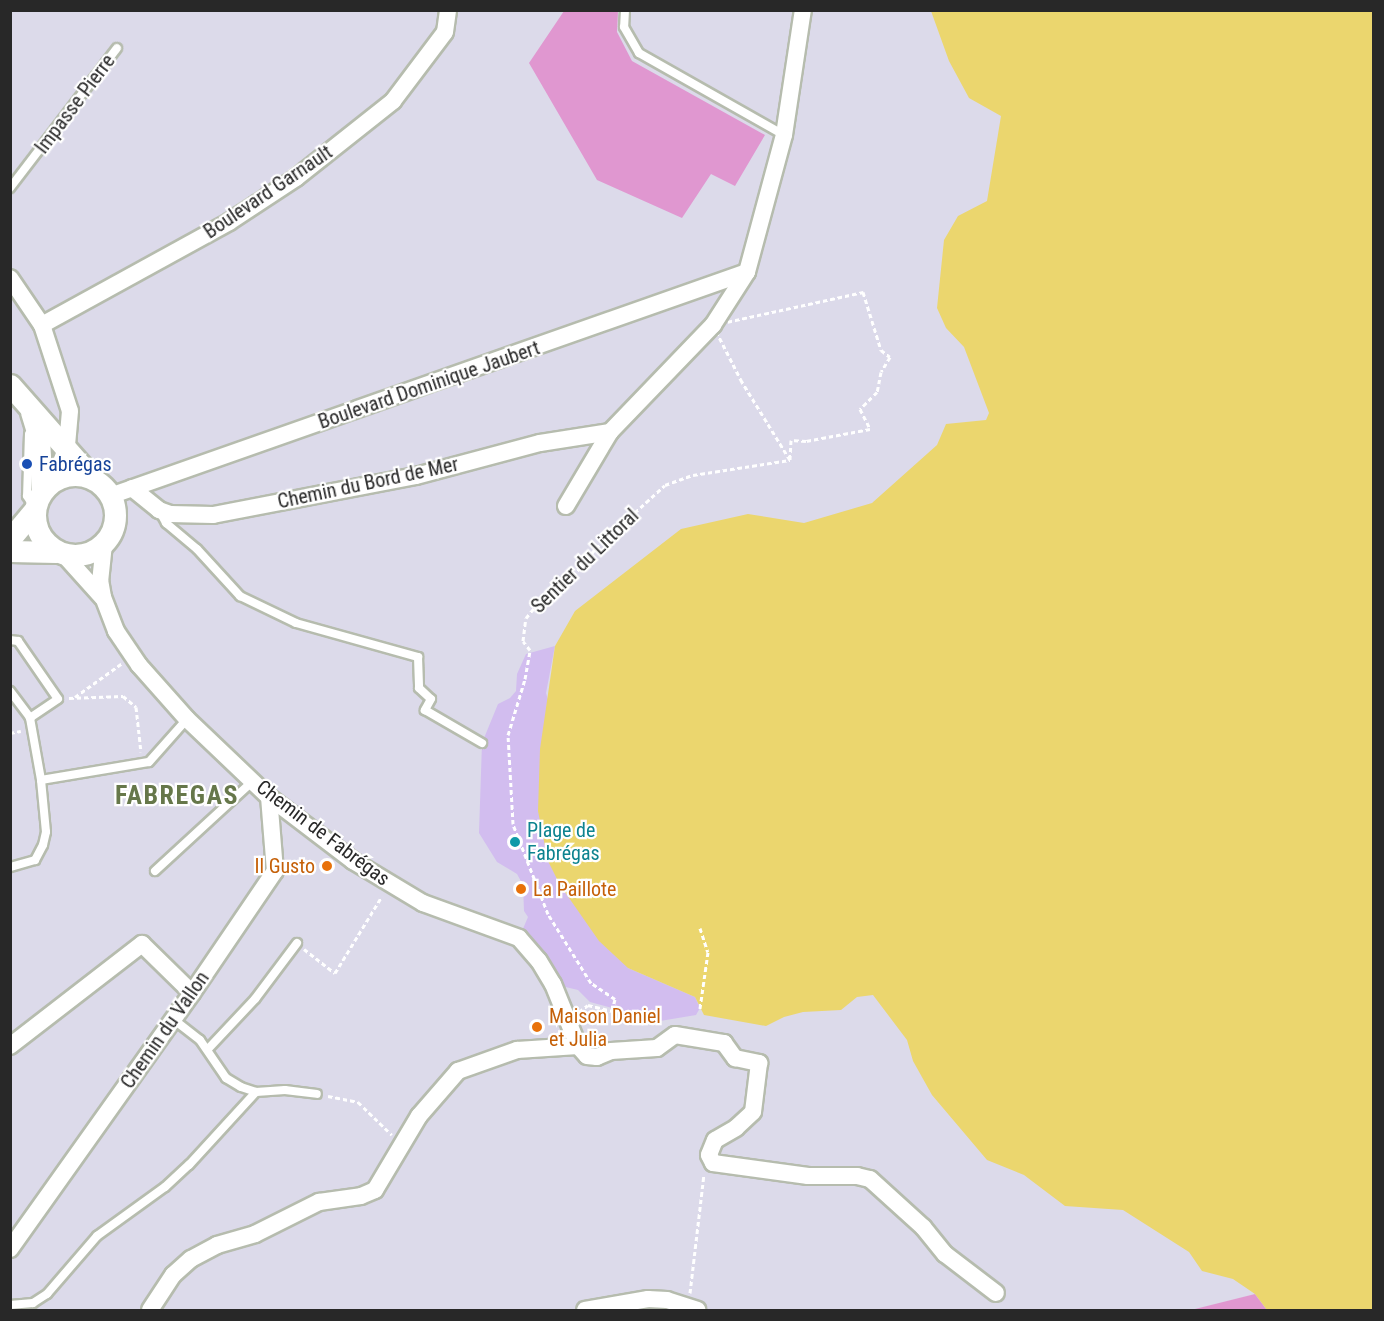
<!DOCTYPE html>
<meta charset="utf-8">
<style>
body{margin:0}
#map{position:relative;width:1384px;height:1321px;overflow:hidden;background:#dcdaea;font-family:"Roboto Condensed",sans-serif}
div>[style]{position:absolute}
.green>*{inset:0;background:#e097d0}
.sand>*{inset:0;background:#d2bdef}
.water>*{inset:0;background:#ebd66e}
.path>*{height:3px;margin-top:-1.5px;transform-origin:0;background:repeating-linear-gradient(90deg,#fff 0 4.5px,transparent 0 7.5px)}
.roads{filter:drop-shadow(2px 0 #b6bcae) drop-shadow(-2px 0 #b6bcae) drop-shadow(0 2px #b6bcae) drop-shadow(0 -2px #b6bcae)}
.service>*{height:8px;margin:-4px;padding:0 4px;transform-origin:4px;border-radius:4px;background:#fff}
.minor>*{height:16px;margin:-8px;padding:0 8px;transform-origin:8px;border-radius:8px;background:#fff}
.tertiary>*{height:21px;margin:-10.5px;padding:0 10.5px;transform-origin:10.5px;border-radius:10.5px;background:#fff}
.tertiary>.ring{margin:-10.5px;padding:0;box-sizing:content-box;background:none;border:21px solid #fff;border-radius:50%}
.dots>*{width:16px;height:16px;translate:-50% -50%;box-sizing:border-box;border:3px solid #fff;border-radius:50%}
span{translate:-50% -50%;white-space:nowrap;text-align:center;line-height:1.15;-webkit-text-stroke:4.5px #fff;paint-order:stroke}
.street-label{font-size:20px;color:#282828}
.transit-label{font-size:20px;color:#164399}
.left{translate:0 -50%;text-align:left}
.culture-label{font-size:20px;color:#0d838f}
.food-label{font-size:20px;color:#c56008}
.right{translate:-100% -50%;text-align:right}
.district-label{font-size:26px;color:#66774a;font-weight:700;letter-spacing:1.5px}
.frame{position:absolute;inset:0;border:12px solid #282828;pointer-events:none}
</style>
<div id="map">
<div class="green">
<i style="clip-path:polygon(564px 11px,618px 11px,617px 32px,632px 61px,765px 135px,735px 186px,711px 174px,682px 218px,597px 180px,529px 63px)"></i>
<i style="clip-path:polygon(1255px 1294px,1267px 1310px,1191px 1310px)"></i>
</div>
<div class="sand">
<i style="clip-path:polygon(555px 646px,546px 693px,628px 968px,695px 997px,700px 1008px,696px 1015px,660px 1021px,590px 1002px,578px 990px,553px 984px,519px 938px,528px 917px,524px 911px,523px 885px,517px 874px,497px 862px,479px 833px,482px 743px,498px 704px,510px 698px,516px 691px,517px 674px,526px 654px)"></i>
</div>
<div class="water">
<i style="clip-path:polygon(931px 11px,1373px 11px,1373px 1310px,1267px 1310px,1255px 1294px,1233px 1279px,1202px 1271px,1189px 1252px,1123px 1210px,1065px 1206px,1024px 1175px,987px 1160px,932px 1095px,913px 1061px,907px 1040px,873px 995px,857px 997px,841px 1010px,803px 1012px,784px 1017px,766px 1026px,704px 1015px,695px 997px,628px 968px,599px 941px,560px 885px,548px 861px,538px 811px,540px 749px,555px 646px,575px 611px,681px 529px,748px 514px,804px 523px,872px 503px,937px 445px,946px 424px,986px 420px,989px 413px,964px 347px,946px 328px,937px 308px,944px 240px,958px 216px,987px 201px,1001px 116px,969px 98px,949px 61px)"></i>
</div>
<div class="path">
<i style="left:863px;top:292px;width:61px;rotate:72.8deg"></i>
<i style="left:881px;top:350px;width:11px;rotate:38deg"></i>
<i style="left:890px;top:357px;width:17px;rotate:121deg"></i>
<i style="left:881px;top:372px;width:20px;rotate:101deg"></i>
<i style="left:877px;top:392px;width:24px;rotate:135deg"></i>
<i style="left:860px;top:409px;width:22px;rotate:63deg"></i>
<i style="left:870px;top:429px;width:65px;rotate:169.4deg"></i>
<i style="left:806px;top:441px;width:15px;rotate:-176deg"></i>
<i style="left:791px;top:440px;width:20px;rotate:93deg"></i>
<i style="left:790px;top:460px;width:92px;rotate:-121.6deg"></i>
<i style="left:742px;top:382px;width:64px;rotate:-117deg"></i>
<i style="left:713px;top:325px;width:154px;rotate:-12.4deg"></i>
<i style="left:75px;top:697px;width:57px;rotate:-35.7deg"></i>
<i style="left:69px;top:698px;width:54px;rotate:-2.1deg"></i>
<i style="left:123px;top:696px;width:17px;rotate:40deg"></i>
<i style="left:136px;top:707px;width:45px;rotate:83.7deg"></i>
<i style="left:10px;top:733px;width:11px;rotate:-10deg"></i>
<i style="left:700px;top:928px;width:25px;rotate:72deg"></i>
<i style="left:708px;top:952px;width:57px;rotate:98.1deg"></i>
<i style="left:304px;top:949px;width:39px;rotate:38deg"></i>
<i style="left:335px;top:973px;width:90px;rotate:-58.6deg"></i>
<i style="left:579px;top:1012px;width:11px;rotate:-38deg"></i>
<i style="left:588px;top:1005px;width:25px;rotate:14deg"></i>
<i style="left:612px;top:1011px;width:12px;rotate:-76deg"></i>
<i style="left:615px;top:999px;width:29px;rotate:-146deg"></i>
<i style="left:591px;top:983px;width:81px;rotate:-121.9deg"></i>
<i style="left:548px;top:914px;width:97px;rotate:-111.3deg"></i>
<i style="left:513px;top:824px;width:89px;rotate:-93.2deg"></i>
<i style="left:508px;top:735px;width:59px;rotate:-73.1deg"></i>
<i style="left:525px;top:679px;width:29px;rotate:-80deg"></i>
<i style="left:530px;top:650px;width:11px;rotate:-128deg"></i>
<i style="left:523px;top:641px;width:23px;rotate:-83deg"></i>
<i style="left:526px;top:618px;width:32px;rotate:-51deg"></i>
<i style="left:546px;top:593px;width:25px;rotate:-27deg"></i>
<i style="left:568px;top:582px;width:44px;rotate:-50.5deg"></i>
<i style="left:596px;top:548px;width:93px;rotate:-42.4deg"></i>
<i style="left:665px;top:485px;width:30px;rotate:-20deg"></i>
<i style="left:693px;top:475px;width:98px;rotate:-8.8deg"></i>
<i style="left:328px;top:1096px;width:31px;rotate:11deg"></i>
<i style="left:358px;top:1102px;width:47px;rotate:44.1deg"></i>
<i style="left:690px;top:1293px;width:120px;rotate:-83.3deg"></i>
</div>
<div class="roads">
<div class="service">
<i style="left:625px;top:10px;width:17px;rotate:93deg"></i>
<i style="left:624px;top:27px;width:30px;rotate:60deg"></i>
<i style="left:639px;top:53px;width:167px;rotate:29.5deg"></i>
<i style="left:10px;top:188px;width:176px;rotate:-52.6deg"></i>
<i style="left:29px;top:434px;width:62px;rotate:91.8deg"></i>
<i style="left:27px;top:496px;width:15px;rotate:58deg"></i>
<i style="left:160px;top:512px;width:13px;rotate:61deg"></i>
<i style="left:166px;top:523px;width:40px;rotate:40deg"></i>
<i style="left:197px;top:549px;width:64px;rotate:47.5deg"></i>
<i style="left:240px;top:596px;width:62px;rotate:25.7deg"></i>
<i style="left:296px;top:623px;width:127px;rotate:15.6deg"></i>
<i style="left:418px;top:657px;width:31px;rotate:88deg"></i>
<i style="left:419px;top:688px;width:16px;rotate:43deg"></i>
<i style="left:431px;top:699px;width:13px;rotate:119deg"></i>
<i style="left:425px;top:710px;width:66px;rotate:30.1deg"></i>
<i style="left:10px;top:640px;width:8px;rotate:7deg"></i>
<i style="left:18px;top:641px;width:70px;rotate:55.4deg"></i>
<i style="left:58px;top:699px;width:34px;rotate:146deg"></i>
<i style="left:10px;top:691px;width:34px;rotate:53deg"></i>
<i style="left:30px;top:718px;width:63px;rotate:79.9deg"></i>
<i style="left:41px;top:780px;width:52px;rotate:84.5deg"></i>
<i style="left:46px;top:832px;width:13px;rotate:103deg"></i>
<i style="left:43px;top:845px;width:17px;rotate:118deg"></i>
<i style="left:35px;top:860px;width:26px;rotate:164deg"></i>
<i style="left:41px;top:780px;width:109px;rotate:-9.5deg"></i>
<i style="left:149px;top:762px;width:57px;rotate:-48.5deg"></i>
<i style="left:155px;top:871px;width:133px;rotate:-42.6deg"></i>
<i style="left:173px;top:1019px;width:34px;rotate:38deg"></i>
<i style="left:200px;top:1040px;width:46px;rotate:55.6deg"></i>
<i style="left:226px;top:1078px;width:17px;rotate:31deg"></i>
<i style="left:241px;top:1087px;width:16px;rotate:18deg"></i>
<i style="left:256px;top:1092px;width:29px;rotate:-4deg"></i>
<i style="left:285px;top:1090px;width:32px;rotate:7deg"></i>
<i style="left:208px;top:1049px;width:69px;rotate:-46.8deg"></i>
<i style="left:255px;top:999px;width:70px;rotate:-53.1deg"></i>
<i style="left:10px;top:1305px;width:23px;rotate:-5deg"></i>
<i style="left:33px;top:1303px;width:17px;rotate:-33deg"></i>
<i style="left:47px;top:1294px;width:77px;rotate:-49.2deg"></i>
<i style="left:97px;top:1236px;width:84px;rotate:-35.8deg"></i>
<i style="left:165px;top:1187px;width:33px;rotate:-43deg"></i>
<i style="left:189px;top:1165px;width:99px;rotate:-47.5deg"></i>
</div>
<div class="minor">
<i style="left:10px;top:278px;width:57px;rotate:55.8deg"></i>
<i style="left:42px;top:325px;width:90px;rotate:72deg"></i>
<i style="left:70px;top:411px;width:36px;rotate:95deg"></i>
<i style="left:67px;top:447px;width:37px;rotate:112deg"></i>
<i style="left:42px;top:325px;width:213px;rotate:-28.8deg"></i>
<i style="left:229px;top:222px;width:80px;rotate:-33.3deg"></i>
<i style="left:296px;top:178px;width:124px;rotate:-38.4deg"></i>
<i style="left:393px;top:101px;width:86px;rotate:-53deg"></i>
<i style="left:445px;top:32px;width:22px;rotate:-82deg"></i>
<i style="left:132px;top:488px;width:35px;rotate:39deg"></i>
<i style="left:159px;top:510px;width:12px;rotate:20deg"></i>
<i style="left:170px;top:514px;width:43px;rotate:1.3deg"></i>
<i style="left:213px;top:515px;width:207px;rotate:-10.9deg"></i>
<i style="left:416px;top:476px;width:128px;rotate:-14.9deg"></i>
<i style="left:540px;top:443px;width:71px;rotate:-8.9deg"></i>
<i style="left:610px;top:432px;width:149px;rotate:-46.1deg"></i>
<i style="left:713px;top:325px;width:63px;rotate:-57.3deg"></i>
<i style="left:747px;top:272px;width:142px;rotate:-74.9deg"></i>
<i style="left:784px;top:135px;width:126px;rotate:-81.4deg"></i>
<i style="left:110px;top:496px;width:675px;rotate:-19.37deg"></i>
<i style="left:566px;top:506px;width:86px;rotate:-59.3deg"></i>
<i style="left:104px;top:544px;width:36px;rotate:96deg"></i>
<i style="left:100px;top:580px;width:17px;rotate:80deg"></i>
<i style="left:103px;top:597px;width:36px;rotate:69deg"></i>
<i style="left:116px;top:631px;width:41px;rotate:55.9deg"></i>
<i style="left:139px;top:665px;width:72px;rotate:48.4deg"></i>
<i style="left:187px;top:719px;width:113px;rotate:43.6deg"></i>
<i style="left:269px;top:797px;width:106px;rotate:37.3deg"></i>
<i style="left:353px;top:861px;width:82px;rotate:31deg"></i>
<i style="left:423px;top:903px;width:102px;rotate:20deg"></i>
<i style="left:519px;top:938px;width:30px;rotate:49deg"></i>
<i style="left:539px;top:961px;width:27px;rotate:59deg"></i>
<i style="left:553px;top:984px;width:67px;rotate:68deg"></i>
<i style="left:578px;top:1046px;width:13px;rotate:48deg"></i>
<i style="left:587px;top:1056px;width:10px;rotate:6deg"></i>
<i style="left:597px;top:1057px;width:15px;rotate:-23deg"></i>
<i style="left:611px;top:1051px;width:46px;rotate:-3.7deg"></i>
<i style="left:657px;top:1048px;width:22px;rotate:-36deg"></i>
<i style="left:675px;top:1035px;width:50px;rotate:9.3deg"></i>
<i style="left:724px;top:1043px;width:19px;rotate:54deg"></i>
<i style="left:735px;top:1058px;width:25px;rotate:12deg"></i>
<i style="left:759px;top:1063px;width:49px;rotate:97deg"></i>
<i style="left:753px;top:1112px;width:23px;rotate:137deg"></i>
<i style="left:736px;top:1128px;width:24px;rotate:150deg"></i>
<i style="left:715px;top:1140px;width:16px;rotate:112deg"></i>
<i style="left:709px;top:1155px;width:9px;rotate:63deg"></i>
<i style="left:713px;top:1163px;width:96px;rotate:7.8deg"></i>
<i style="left:808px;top:1176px;width:49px"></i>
<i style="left:857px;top:1176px;width:13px;rotate:13deg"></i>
<i style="left:870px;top:1179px;width:72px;rotate:42.2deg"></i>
<i style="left:923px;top:1227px;width:35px;rotate:51deg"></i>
<i style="left:945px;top:1254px;width:64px;rotate:37.4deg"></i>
<i style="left:64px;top:555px;width:57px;rotate:47.9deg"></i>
<i style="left:10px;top:1046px;width:167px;rotate:-37.7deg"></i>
<i style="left:142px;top:944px;width:70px;rotate:44.4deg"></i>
<i style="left:10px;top:1249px;width:314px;rotate:-54.6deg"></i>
<i style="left:192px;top:993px;width:148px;rotate:-55.8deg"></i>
<i style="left:275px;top:871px;width:74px;rotate:-94.6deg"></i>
<i style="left:150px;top:1310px;width:42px;rotate:-56.7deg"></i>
<i style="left:173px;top:1275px;width:24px;rotate:-42deg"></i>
<i style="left:191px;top:1259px;width:30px;rotate:-28deg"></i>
<i style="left:217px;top:1245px;width:40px;rotate:-16deg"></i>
<i style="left:255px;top:1234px;width:72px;rotate:-26.6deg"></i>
<i style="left:319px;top:1202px;width:42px;rotate:-8.1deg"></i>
<i style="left:361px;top:1196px;width:15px;rotate:-23deg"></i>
<i style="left:375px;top:1190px;width:86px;rotate:-59.3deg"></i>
<i style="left:419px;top:1116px;width:60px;rotate:-49.1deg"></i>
<i style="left:458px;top:1071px;width:63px;rotate:-19.6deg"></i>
<i style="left:517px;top:1050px;width:61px;rotate:-3.8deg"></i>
<i style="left:585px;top:1310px;width:64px;rotate:-9.9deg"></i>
<i style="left:648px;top:1299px;width:19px;rotate:3deg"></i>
<i style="left:667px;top:1300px;width:32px;rotate:18deg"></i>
</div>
<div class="tertiary">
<i style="left:10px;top:385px;width:125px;rotate:48.6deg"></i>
<i style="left:31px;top:412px;width:28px;rotate:73deg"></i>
<i style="left:39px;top:439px;width:52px;rotate:86.7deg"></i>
<i class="ring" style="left:35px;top:475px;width:59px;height:59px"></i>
<i style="left:10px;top:539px;width:39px;rotate:-50deg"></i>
<i style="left:10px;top:551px;width:46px;rotate:1.2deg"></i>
</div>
</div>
<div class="dots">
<i style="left:27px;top:464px;background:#1a4fb4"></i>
<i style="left:515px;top:842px;background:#0f9aa8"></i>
<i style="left:327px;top:866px;background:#e8710a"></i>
<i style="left:521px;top:889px;background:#e8710a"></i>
<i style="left:537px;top:1027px;background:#e8710a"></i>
</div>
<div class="street-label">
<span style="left:75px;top:104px;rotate:-53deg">Impasse Pierre</span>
<span style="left:268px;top:192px;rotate:-34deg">Boulevard Garnault</span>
<span style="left:429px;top:385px;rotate:-19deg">Boulevard Dominique Jaubert</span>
<span style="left:368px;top:483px;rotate:-12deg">Chemin du Bord de Mer</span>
<span style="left:585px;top:561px;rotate:-44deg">Sentier du Littoral</span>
<span style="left:323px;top:833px;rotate:37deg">Chemin de Fabrégas</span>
<span style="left:165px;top:1030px;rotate:-55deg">Chemin du Vallon</span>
</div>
<div class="transit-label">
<span class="left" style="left:39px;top:464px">Fabrégas</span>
</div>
<div class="culture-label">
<span class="left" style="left:527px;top:842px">Plage de<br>Fabrégas</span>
</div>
<div class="food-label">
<span class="right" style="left:315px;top:866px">Il Gusto</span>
<span class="left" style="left:533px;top:889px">La Paillote</span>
<span class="left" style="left:549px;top:1028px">Maison Daniel<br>et Julia</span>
</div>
<div class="district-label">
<span style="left:177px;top:796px">FABREGAS</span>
</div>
<div class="frame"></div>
</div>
